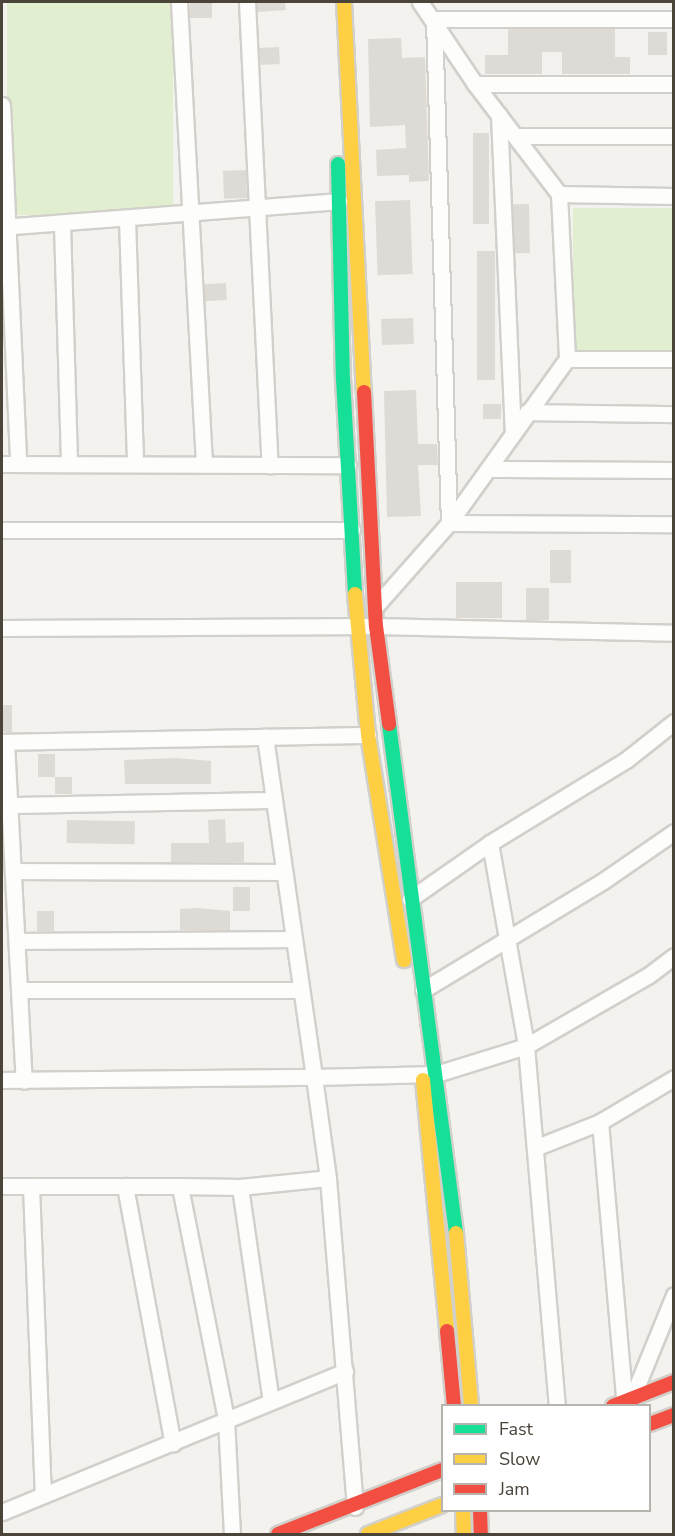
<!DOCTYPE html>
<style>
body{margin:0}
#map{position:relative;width:675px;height:1536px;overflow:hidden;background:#f4f2ee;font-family:"Nunito Sans",sans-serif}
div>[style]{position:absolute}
.green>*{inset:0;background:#e1eecf;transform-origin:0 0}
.building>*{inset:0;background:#dedbd6;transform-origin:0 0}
.roads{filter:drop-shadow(2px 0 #d2d0cb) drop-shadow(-2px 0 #d2d0cb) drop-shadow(0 2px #d2d0cb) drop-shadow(0 -2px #d2d0cb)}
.street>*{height:15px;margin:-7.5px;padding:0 7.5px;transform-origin:7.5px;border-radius:7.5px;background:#fdfdfc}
.fast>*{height:14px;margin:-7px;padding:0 7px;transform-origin:7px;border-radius:7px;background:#16e098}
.slow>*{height:14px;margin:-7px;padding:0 7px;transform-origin:7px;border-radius:7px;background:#ffcf43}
.jam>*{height:14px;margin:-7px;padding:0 7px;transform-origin:7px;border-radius:7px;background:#f24e42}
span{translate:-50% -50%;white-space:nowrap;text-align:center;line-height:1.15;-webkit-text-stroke:4.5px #fff;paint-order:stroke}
.frame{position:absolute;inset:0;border:3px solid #4b4439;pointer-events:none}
.legend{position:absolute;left:441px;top:1404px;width:210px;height:108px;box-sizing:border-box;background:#fff;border:2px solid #b7b4b0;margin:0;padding:8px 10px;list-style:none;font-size:18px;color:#4b4439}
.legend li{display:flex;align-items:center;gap:12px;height:30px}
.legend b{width:30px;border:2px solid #b7b4b0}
</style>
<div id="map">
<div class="green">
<i style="left:7px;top:2px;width:166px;height:213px"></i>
<i style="left:673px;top:208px;width:143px;height:100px;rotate:90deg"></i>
</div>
<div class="building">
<i style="left:190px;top:2px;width:22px;height:16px"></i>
<i style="clip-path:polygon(257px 2px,285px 2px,286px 10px,257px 12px)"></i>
<i style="clip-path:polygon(508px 29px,615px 29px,615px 57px,630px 57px,630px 74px,562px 74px,562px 52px,542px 52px,542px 74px,485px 74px,485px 55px,508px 55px)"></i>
<i style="left:648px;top:32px;width:19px;height:23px"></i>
<i style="clip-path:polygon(401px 38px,402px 58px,425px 57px,429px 181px,409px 182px,409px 175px,377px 176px,376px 150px,406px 148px,405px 125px,370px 127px,368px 39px)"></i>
<i style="left:279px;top:47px;width:17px;height:20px;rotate:87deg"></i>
<i style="left:473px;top:133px;width:16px;height:91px"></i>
<i style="left:246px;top:170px;width:28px;height:23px;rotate:88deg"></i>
<i style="left:410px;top:200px;width:74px;height:35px;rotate:88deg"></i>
<i style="left:529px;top:204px;width:49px;height:16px;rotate:89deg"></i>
<i style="left:477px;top:251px;width:18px;height:129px"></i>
<i style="left:226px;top:283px;width:17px;height:22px;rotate:87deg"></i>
<i style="left:413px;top:318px;width:26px;height:32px;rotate:88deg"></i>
<i style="clip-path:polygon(416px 390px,418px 444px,437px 444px,438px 465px,418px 465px,421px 516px,387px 517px,384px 391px)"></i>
<i style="left:483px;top:404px;width:18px;height:15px"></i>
<i style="left:571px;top:550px;width:33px;height:21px;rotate:90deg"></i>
<i style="left:456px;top:582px;width:46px;height:36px"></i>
<i style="left:526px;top:588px;width:23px;height:32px"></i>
<i style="left:2px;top:705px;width:10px;height:27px"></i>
<i style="left:38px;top:754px;width:17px;height:23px"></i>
<i style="clip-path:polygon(177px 758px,211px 761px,211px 784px,125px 784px,124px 760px)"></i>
<i style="left:55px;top:777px;width:17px;height:17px"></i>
<i style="clip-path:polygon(225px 819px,226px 843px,244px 842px,244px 862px,171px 862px,171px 843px,209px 843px,208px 820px)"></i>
<i style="left:67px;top:820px;width:68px;height:23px;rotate:1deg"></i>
<i style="left:233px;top:887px;width:17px;height:24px"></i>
<i style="clip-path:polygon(197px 908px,230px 911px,230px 930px,180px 930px,180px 909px)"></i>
<i style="left:37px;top:911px;width:17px;height:20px"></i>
</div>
<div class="roads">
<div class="street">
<i style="left:179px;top:2px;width:463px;rotate:86.9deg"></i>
<i style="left:247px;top:2px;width:464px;rotate:87.2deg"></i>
<i style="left:420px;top:2px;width:99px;rotate:56.1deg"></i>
<i style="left:475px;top:84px;width:138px;rotate:52.6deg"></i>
<i style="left:559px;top:194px;width:165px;rotate:87.2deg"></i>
<i style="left:567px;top:359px;width:107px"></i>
<i style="left:674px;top:19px;width:240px;rotate:180deg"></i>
<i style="left:434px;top:19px;width:504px;rotate:88.3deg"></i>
<i style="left:449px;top:523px;width:225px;rotate:0.3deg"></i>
<i style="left:475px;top:84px;width:199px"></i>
<i style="left:2px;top:105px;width:359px;rotate:87.4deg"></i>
<i style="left:499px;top:115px;width:319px;rotate:87.5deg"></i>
<i style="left:515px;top:136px;width:159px"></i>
<i style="left:559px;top:194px;width:115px;rotate:1deg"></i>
<i style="left:127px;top:219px;width:245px;rotate:88.1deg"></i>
<i style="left:62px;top:225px;width:239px;rotate:88.3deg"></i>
<i style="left:2px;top:227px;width:338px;rotate:-4.4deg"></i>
<i style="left:527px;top:412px;width:147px;rotate:0.8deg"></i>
<i style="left:2px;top:464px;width:346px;rotate:0.2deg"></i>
<i style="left:491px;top:469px;width:183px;rotate:0.3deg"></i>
<i style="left:2px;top:530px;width:350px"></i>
<i style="left:375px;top:607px;width:112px;rotate:-48.6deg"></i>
<i style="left:449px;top:523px;width:202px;rotate:-54.3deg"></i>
<i style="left:2px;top:628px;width:374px;rotate:-0.3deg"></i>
<i style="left:376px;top:626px;width:298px;rotate:1.3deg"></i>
<i style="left:2px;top:742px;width:366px;rotate:-1.1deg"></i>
<i style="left:6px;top:742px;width:339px;rotate:87deg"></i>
<i style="left:10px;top:805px;width:264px;rotate:-1.1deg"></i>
<i style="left:490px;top:843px;width:206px;rotate:79.9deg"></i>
<i style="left:526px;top:1046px;width:361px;rotate:85.1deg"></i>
<i style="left:13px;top:871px;width:271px;rotate:0.2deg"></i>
<i style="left:410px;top:899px;width:98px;rotate:-35deg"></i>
<i style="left:490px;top:843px;width:159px;rotate:-31.4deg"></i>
<i style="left:626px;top:760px;width:61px;rotate:-38.4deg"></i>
<i style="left:17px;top:941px;width:277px;rotate:-0.4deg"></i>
<i style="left:19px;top:990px;width:282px"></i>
<i style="left:423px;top:990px;width:210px;rotate:-31.2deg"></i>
<i style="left:603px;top:881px;width:86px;rotate:-34.6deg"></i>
<i style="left:2px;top:1080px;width:312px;rotate:-0.6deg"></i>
<i style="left:314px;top:1077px;width:344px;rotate:-98.2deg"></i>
<i style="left:600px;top:1122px;width:285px;rotate:85deg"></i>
<i style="left:537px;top:1147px;width:68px;rotate:-21.6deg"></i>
<i style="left:600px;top:1122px;width:86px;rotate:-30.7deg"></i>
<i style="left:2px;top:1186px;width:178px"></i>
<i style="left:31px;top:1186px;width:309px;rotate:87.8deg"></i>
<i style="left:125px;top:1186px;width:262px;rotate:79.5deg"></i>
<i style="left:240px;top:1187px;width:216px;rotate:81.8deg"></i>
<i style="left:632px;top:1398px;width:111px;rotate:-67.8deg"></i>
<i style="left:355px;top:1507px;width:330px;rotate:-94.7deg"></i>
<i style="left:328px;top:1178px;width:102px;rotate:-97.9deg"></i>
<i style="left:314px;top:1077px;width:122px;rotate:-1.4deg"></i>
<i style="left:436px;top:1074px;width:94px;rotate:-17.3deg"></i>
<i style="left:526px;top:1046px;width:142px;rotate:-30deg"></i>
<i style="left:649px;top:975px;width:31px;rotate:-37deg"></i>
<i style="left:2px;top:1512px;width:371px;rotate:-22.3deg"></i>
<i style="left:232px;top:1534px;width:115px;rotate:-93deg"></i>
<i style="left:226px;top:1419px;width:237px;rotate:-101.2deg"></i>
<i style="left:180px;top:1186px;width:60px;rotate:1deg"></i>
<i style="left:240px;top:1187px;width:88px;rotate:-5.8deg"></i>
</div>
<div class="fast">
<i style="left:338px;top:164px;width:215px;rotate:88.7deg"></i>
<i style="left:343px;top:379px;width:215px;rotate:86.8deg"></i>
<i style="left:389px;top:724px;width:513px;rotate:82.5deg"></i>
</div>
<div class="slow">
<i style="left:344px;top:2px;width:391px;rotate:87.1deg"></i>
<i style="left:355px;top:594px;width:142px;rotate:84.7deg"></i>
<i style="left:368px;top:735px;width:228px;rotate:80.9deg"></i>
<i style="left:423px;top:1080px;width:252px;rotate:84.5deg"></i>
<i style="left:456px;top:1233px;width:174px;rotate:85deg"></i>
<i style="left:463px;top:1510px;width:24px;rotate:88deg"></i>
<i style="left:368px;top:1534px;width:79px;rotate:-21.4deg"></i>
</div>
<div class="jam">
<i style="left:364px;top:392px;width:234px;rotate:87.1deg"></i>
<i style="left:376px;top:626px;width:99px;rotate:82.4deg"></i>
<i style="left:447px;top:1331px;width:75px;rotate:84.7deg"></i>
<i style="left:613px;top:1406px;width:66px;rotate:-21.5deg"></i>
<i style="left:650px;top:1424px;width:26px;rotate:-21deg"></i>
<i style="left:480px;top:1510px;width:24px;rotate:88deg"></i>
<i style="left:278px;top:1534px;width:176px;rotate:-21.3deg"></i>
</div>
</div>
<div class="frame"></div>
<ul class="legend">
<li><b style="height:8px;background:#16e098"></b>Fast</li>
<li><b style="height:8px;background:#ffcf43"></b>Slow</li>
<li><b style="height:8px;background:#f24e42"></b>Jam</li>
</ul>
</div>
